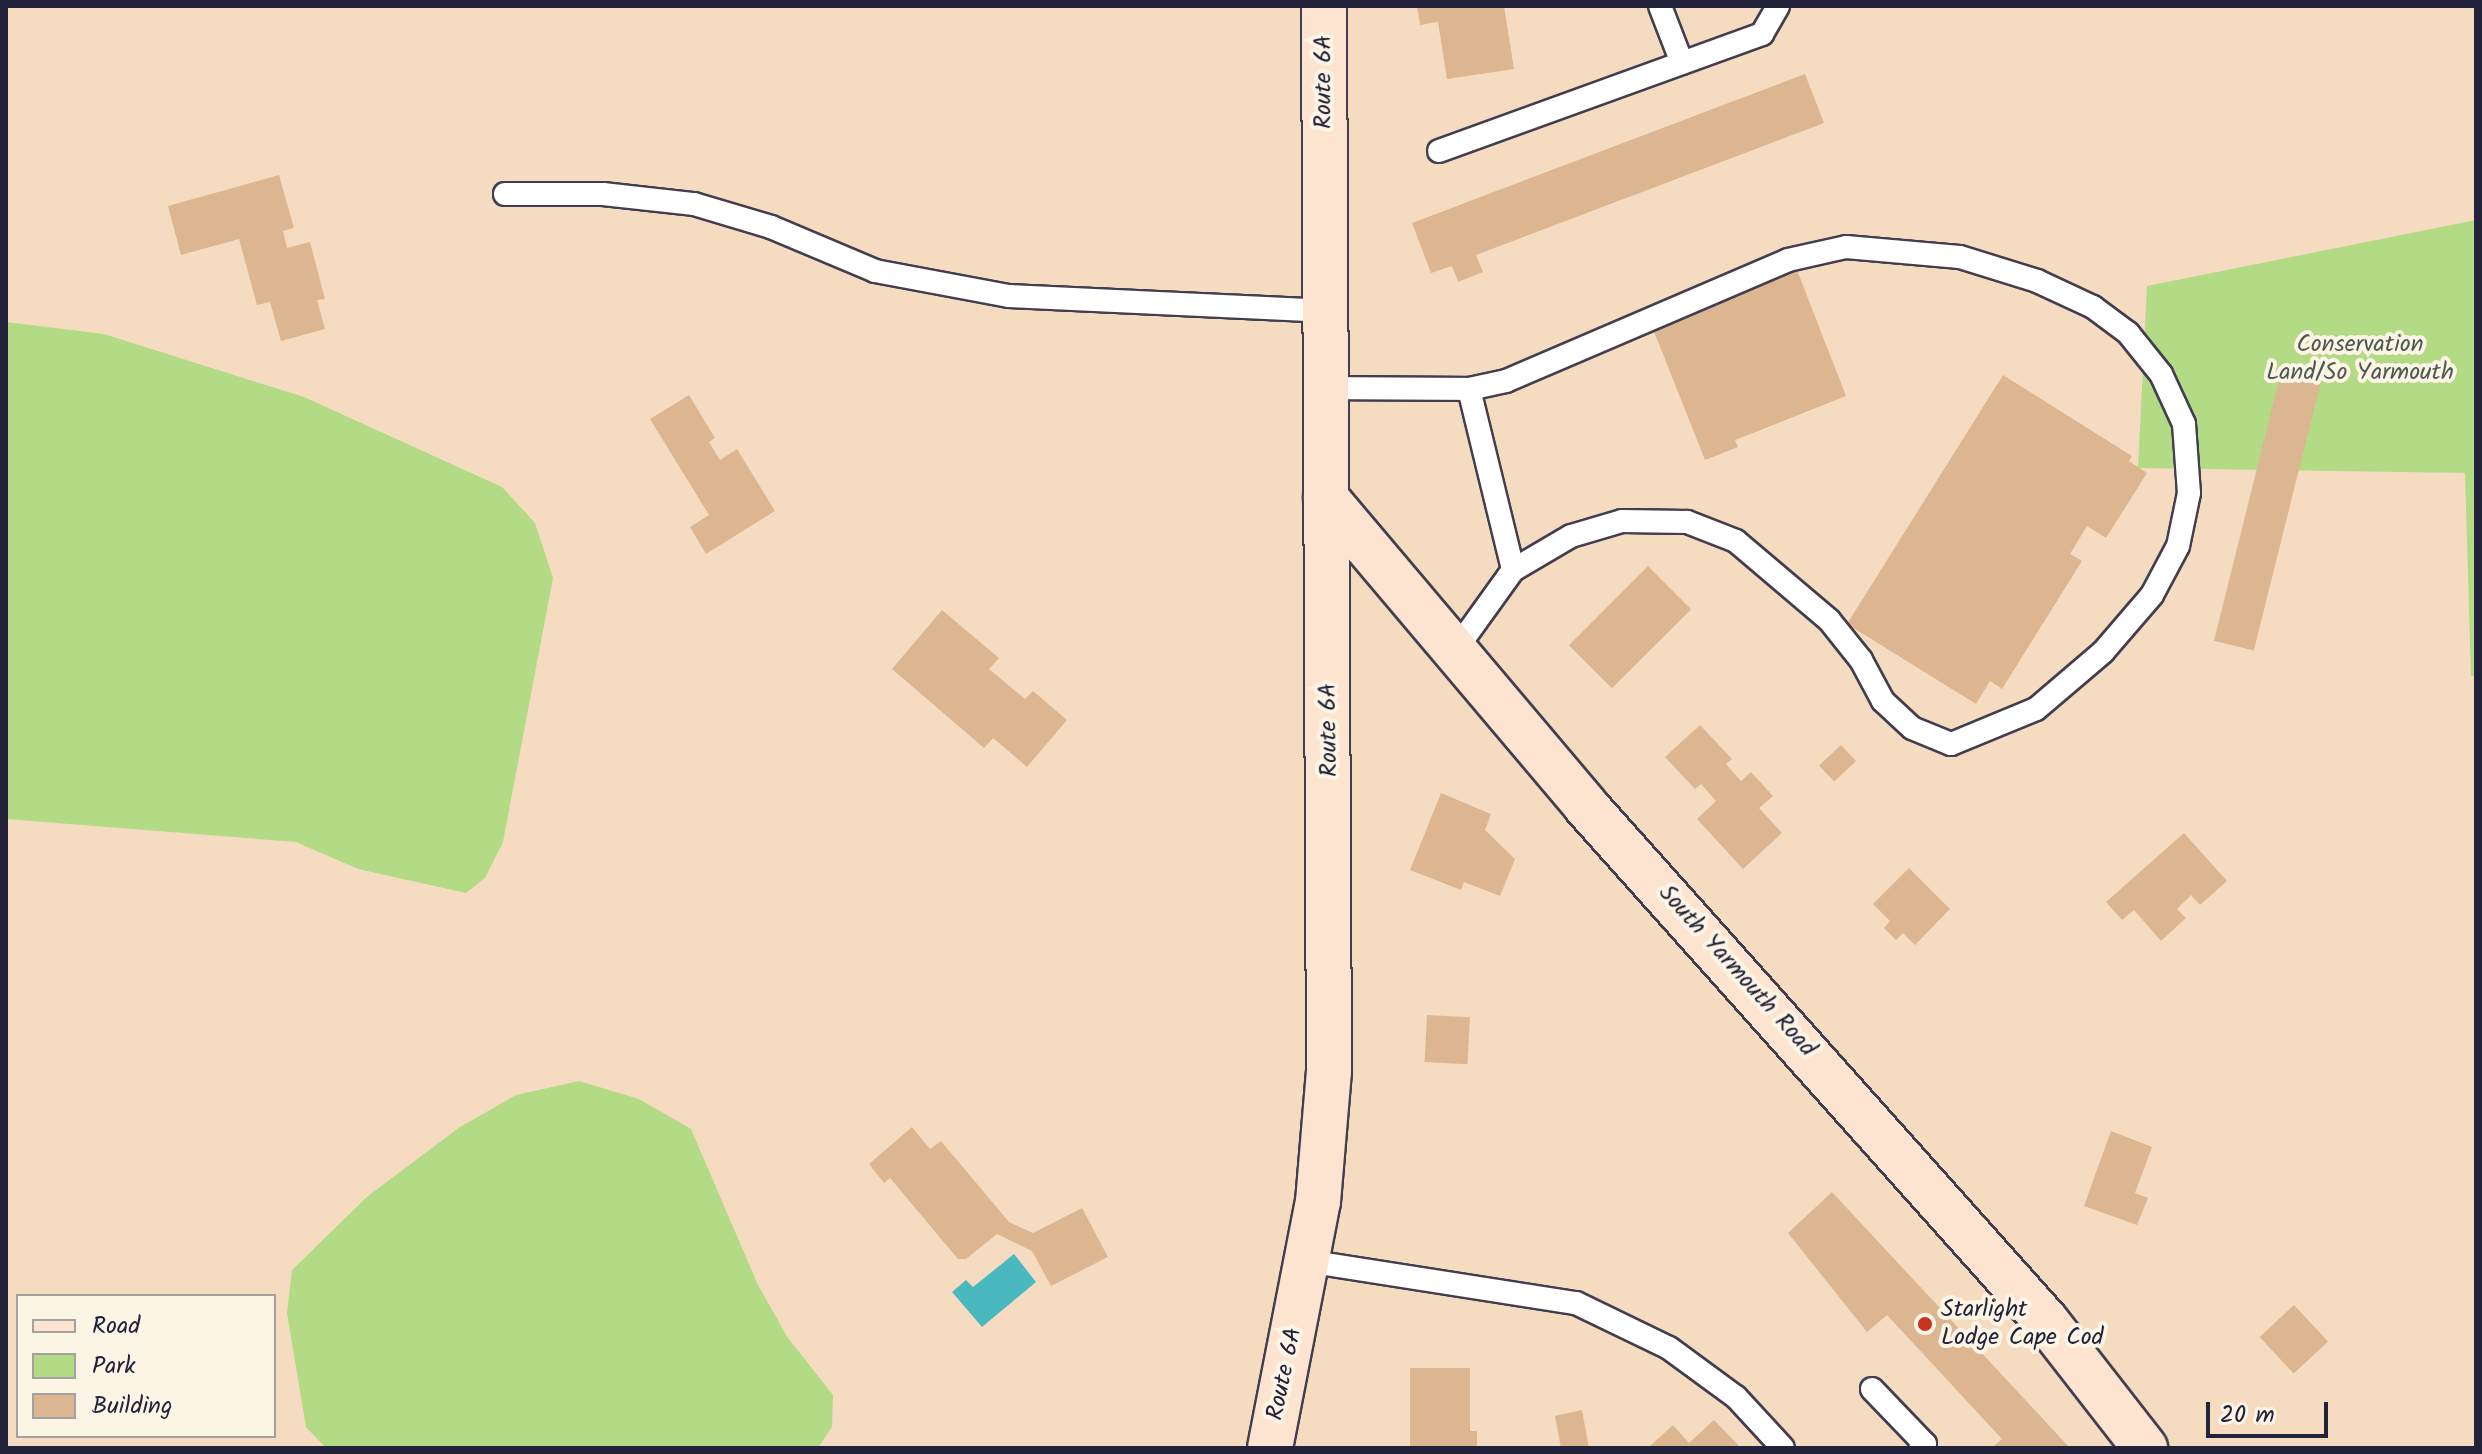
<!DOCTYPE html>
<style>
body{margin:0}
#map{position:relative;width:2482px;height:1454px;overflow:hidden;background:#f5dcc0;font-family:Kalam,sans-serif}
div>[style]{position:absolute}
.green>*{inset:0;background:#b3da84}
.water>*{inset:0;background:#4ab9bf}
.building>*{inset:0;background:#dcb690;transform-origin:0 0}
.roads{filter:drop-shadow(2px 0 #423e4f) drop-shadow(-2px 0 #423e4f) drop-shadow(0 2px #423e4f) drop-shadow(0 -2px #423e4f)}
.lane>*{height:22px;margin:-11px;padding:0 11px;transform-origin:11px;border-radius:11px;background:#fff}
.secondary>*{height:44px;margin:-22px;padding:0 22px;transform-origin:22px;border-radius:22px;background:#fde4d0}
.dots>*{width:22px;height:22px;translate:-50% -50%;box-sizing:border-box;border:4px solid #fcf5e5;border-radius:50%}
span{translate:-50% -50%;white-space:nowrap;text-align:center;line-height:1.15;-webkit-text-stroke:8px #fcf5e5;paint-order:stroke}
.street-label{font-size:24px;color:#22223b}
.park-label{font-size:24px;color:#4e5951}
.poi-label{font-size:24px;color:#22223b}
.left{translate:0 -50%;text-align:left}
.frame{position:absolute;inset:0;border:8px solid #22223b;pointer-events:none}
.legend{position:absolute;left:16px;top:1294px;width:260px;height:144px;box-sizing:border-box;background:#fcf5e5;border:2px solid #a5a1a1;margin:0;padding:10px 14px;list-style:none;font-size:24px;color:#22223b}
.legend li{display:flex;align-items:center;gap:16px;height:40px}
.legend b{width:40px;border:2px solid #a5a1a1}
.scale{position:absolute;left:2206px;top:1402px;width:122px;height:36px;box-sizing:border-box;border:4px solid #22223b;border-top:0;padding-left:10px;font-size:24px;line-height:28px;white-space:nowrap;color:#22223b;-webkit-text-stroke:6px #fcf5e5;paint-order:stroke}
</style>
<div id="map">
<div class="green">
<i style="clip-path:polygon(2476px 220px,2476px 676px,2471px 676px,2465px 473px,2138px 468px,2147px 286px)"></i>
<i style="clip-path:polygon(6px 322px,104px 334px,304px 397px,502px 487px,535px 523px,553px 578px,503px 842px,485px 878px,466px 893px,358px 869px,296px 842px,6px 819px)"></i>
<i style="clip-path:polygon(579px 1081px,639px 1099px,691px 1129px,758px 1285px,788px 1338px,833px 1395px,832px 1427px,818px 1448px,326px 1448px,306px 1427px,287px 1313px,292px 1270px,368px 1196px,460px 1127px,516px 1095px)"></i>
</div>
<div class="water">
<i style="clip-path:polygon(1014px 1254px,1036px 1282px,982px 1327px,952px 1292px,966px 1280px,973px 1287px)"></i>
</div>
<div class="building">
<i style="clip-path:polygon(1417px 6px,1504px 6px,1514px 69px,1447px 79px,1438px 22px,1420px 25px)"></i>
<i style="clip-path:polygon(1805px 74px,1824px 123px,1476px 255px,1483px 272px,1458px 282px,1452px 266px,1431px 273px,1412px 223px)"></i>
<i style="clip-path:polygon(279px 175px,294px 228px,283px 231px,287px 248px,310px 242px,325px 299px,317px 300px,325px 329px,281px 341px,270px 302px,257px 305px,239px 239px,181px 255px,168px 206px)"></i>
<i style="clip-path:polygon(1797px 270px,1846px 396px,1735px 440px,1738px 447px,1705px 460px,1649px 319px,1687px 313px)"></i>
<i style="left:2282px;top:368px;width:41px;height:281px;rotate:14deg"></i>
<i style="clip-path:polygon(2003px 375px,2132px 456px,2129px 461px,2147px 473px,2106px 538px,2087px 526px,2070px 554px,2082px 561px,2002px 689px,1990px 681px,1976px 704px,1847px 624px)"></i>
<i style="clip-path:polygon(689px 395px,715px 438px,709px 442px,720px 460px,737px 449px,775px 511px,706px 554px,690px 527px,709px 515px,650px 419px)"></i>
<i style="left:1648px;top:566px;width:61px;height:112px;rotate:45deg"></i>
<i style="clip-path:polygon(942px 610px,999px 658px,989px 669px,1025px 699px,1033px 691px,1067px 720px,1027px 767px,993px 738px,984px 748px,892px 669px)"></i>
<i style="clip-path:polygon(1700px 725px,1732px 759px,1726px 764px,1741px 781px,1751px 772px,1773px 796px,1759px 808px,1782px 833px,1743px 869px,1697px 819px,1716px 801px,1701px 784px,1695px 789px,1665px 757px)"></i>
<i style="left:1841px;top:745px;width:22px;height:30px;rotate:47deg"></i>
<i style="clip-path:polygon(1441px 793px,1491px 814px,1485px 830px,1515px 859px,1500px 896px,1464px 882px,1461px 890px,1410px 870px)"></i>
<i style="clip-path:polygon(2184px 833px,2227px 881px,2200px 905px,2191px 895px,2177px 909px,2186px 918px,2161px 941px,2134px 910px,2122px 920px,2106px 902px)"></i>
<i style="clip-path:polygon(1909px 868px,1950px 909px,1915px 945px,1903px 933px,1896px 940px,1884px 928px,1890px 921px,1873px 904px)"></i>
<i style="left:1427px;top:1015px;width:43px;height:47px;rotate:3deg"></i>
<i style="clip-path:polygon(912px 1127px,930px 1149px,941px 1141px,1009px 1222px,1033px 1233px,1082px 1208px,1108px 1257px,1051px 1286px,1032px 1251px,997px 1234px,966px 1259px,958px 1259px,890px 1178px,884px 1183px,869px 1164px)"></i>
<i style="clip-path:polygon(2111px 1131px,2152px 1147px,2135px 1193px,2148px 1198px,2137px 1225px,2084px 1206px)"></i>
<i style="clip-path:polygon(1832px 1192px,2070px 1448px,1992px 1448px,2002px 1439px,1887px 1315px,1867px 1332px,1788px 1233px)"></i>
<i style="left:2294px;top:1305px;width:50px;height:47px;rotate:47deg"></i>
<i style="clip-path:polygon(1410px 1368px,1470px 1368px,1470px 1431px,1477px 1431px,1477px 1448px,1410px 1448px)"></i>
<i style="clip-path:polygon(1582px 1410px,1589px 1448px,1561px 1448px,1555px 1416px)"></i>
<i style="clip-path:polygon(1714px 1420px,1741px 1448px,1648px 1448px,1673px 1425px,1689px 1443px)"></i>
</div>
<div class="roads">
<div class="lane">
<i style="left:1660px;top:6px;width:61px;rotate:68.9deg"></i>
<i style="left:1439px;top:151px;width:344px;rotate:-19.9deg"></i>
<i style="left:1762px;top:34px;width:32px;rotate:-60deg"></i>
<i style="left:505px;top:194px;width:98px"></i>
<i style="left:603px;top:194px;width:92px;rotate:6.3deg"></i>
<i style="left:694px;top:204px;width:80px;rotate:16.6deg"></i>
<i style="left:771px;top:227px;width:113px;rotate:22.9deg"></i>
<i style="left:875px;top:271px;width:136px;rotate:10.6deg"></i>
<i style="left:1009px;top:296px;width:315px;rotate:2.7deg"></i>
<i style="left:1325px;top:388px;width:144px;rotate:0.4deg"></i>
<i style="left:1469px;top:389px;width:186px;rotate:76.3deg"></i>
<i style="left:1513px;top:570px;width:101px;rotate:125.7deg"></i>
<i style="left:1469px;top:389px;width:38px;rotate:-12deg"></i>
<i style="left:1506px;top:381px;width:307px;rotate:-23.2deg"></i>
<i style="left:1788px;top:260px;width:59px;rotate:-12.6deg"></i>
<i style="left:1846px;top:247px;width:114px;rotate:5deg"></i>
<i style="left:1960px;top:257px;width:81px;rotate:17.3deg"></i>
<i style="left:2037px;top:281px;width:62px;rotate:24.9deg"></i>
<i style="left:2093px;top:307px;width:44px;rotate:36.6deg"></i>
<i style="left:2128px;top:333px;width:53px;rotate:51.2deg"></i>
<i style="left:2161px;top:374px;width:55px;rotate:65.3deg"></i>
<i style="left:2184px;top:424px;width:69px;rotate:85.9deg"></i>
<i style="left:2189px;top:493px;width:54px;rotate:101.7deg"></i>
<i style="left:2178px;top:546px;width:55px;rotate:118deg"></i>
<i style="left:2152px;top:595px;width:75px;rotate:130.7deg"></i>
<i style="left:2103px;top:652px;width:88px;rotate:139.6deg"></i>
<i style="left:2036px;top:709px;width:92px;rotate:157.6deg"></i>
<i style="left:1951px;top:744px;width:42px;rotate:-157.7deg"></i>
<i style="left:1912px;top:728px;width:40px;rotate:-137deg"></i>
<i style="left:1883px;top:701px;width:47px;rotate:-118.2deg"></i>
<i style="left:1861px;top:660px;width:51px;rotate:-128.7deg"></i>
<i style="left:1829px;top:620px;width:122px;rotate:-139.7deg"></i>
<i style="left:1736px;top:541px;width:53px;rotate:-158.8deg"></i>
<i style="left:1687px;top:522px;width:65px;rotate:-179.1deg"></i>
<i style="left:1622px;top:521px;width:53px;rotate:163.6deg"></i>
<i style="left:1571px;top:536px;width:67px;rotate:149.6deg"></i>
<i style="left:1307px;top:1261px;width:272px;rotate:8.9deg"></i>
<i style="left:1576px;top:1303px;width:103px;rotate:25.8deg"></i>
<i style="left:1669px;top:1348px;width:83px;rotate:36.2deg"></i>
<i style="left:1736px;top:1397px;width:69px;rotate:47.3deg"></i>
<i style="left:1872px;top:1389px;width:76px;rotate:46.1deg"></i>
<i style="left:1925px;top:1444px;width:6px;rotate:141deg"></i>
</div>
<div class="secondary">
<i style="left:1326px;top:498px;width:402px;rotate:49.8deg"></i>
<i style="left:1585px;top:805px;width:693px;rotate:48.22deg"></i>
<i style="left:2047px;top:1322px;width:160px;rotate:52.1deg"></i>
<i style="left:1270px;top:1448px;width:251px;rotate:-79deg"></i>
<i style="left:1318px;top:1202px;width:130px;rotate:-85.2deg"></i>
<i style="left:1329px;top:1072px;width:1066px;rotate:-90.27deg"></i>
</div>
</div>
<div class="dots">
<i style="left:1925px;top:1324px;background:#c8321e"></i>
</div>
<div class="street-label">
<span style="left:1324px;top:82px;rotate:-90deg">Route 6A</span>
<span style="left:1329px;top:730px;rotate:-91deg">Route 6A</span>
<span style="left:1737px;top:971px;rotate:48deg">South Yarmouth Road</span>
<span style="left:1285px;top:1374px;rotate:-78deg">Route 6A</span>
</div>
<div class="park-label">
<span style="left:2360px;top:359px">Conservation<br>Land/So Yarmouth</span>
</div>
<div class="poi-label">
<span class="left" style="left:1941px;top:1324px">Starlight<br>Lodge Cape Cod</span>
</div>
<div class="frame"></div>
<ul class="legend">
<li><b style="height:10px;background:#fde4d0"></b>Road</li>
<li><b style="height:22px;background:#b3da84"></b>Park</li>
<li><b style="height:22px;background:#dcb690"></b>Building</li>
</ul>
<div class="scale">20 m</div>
</div>
